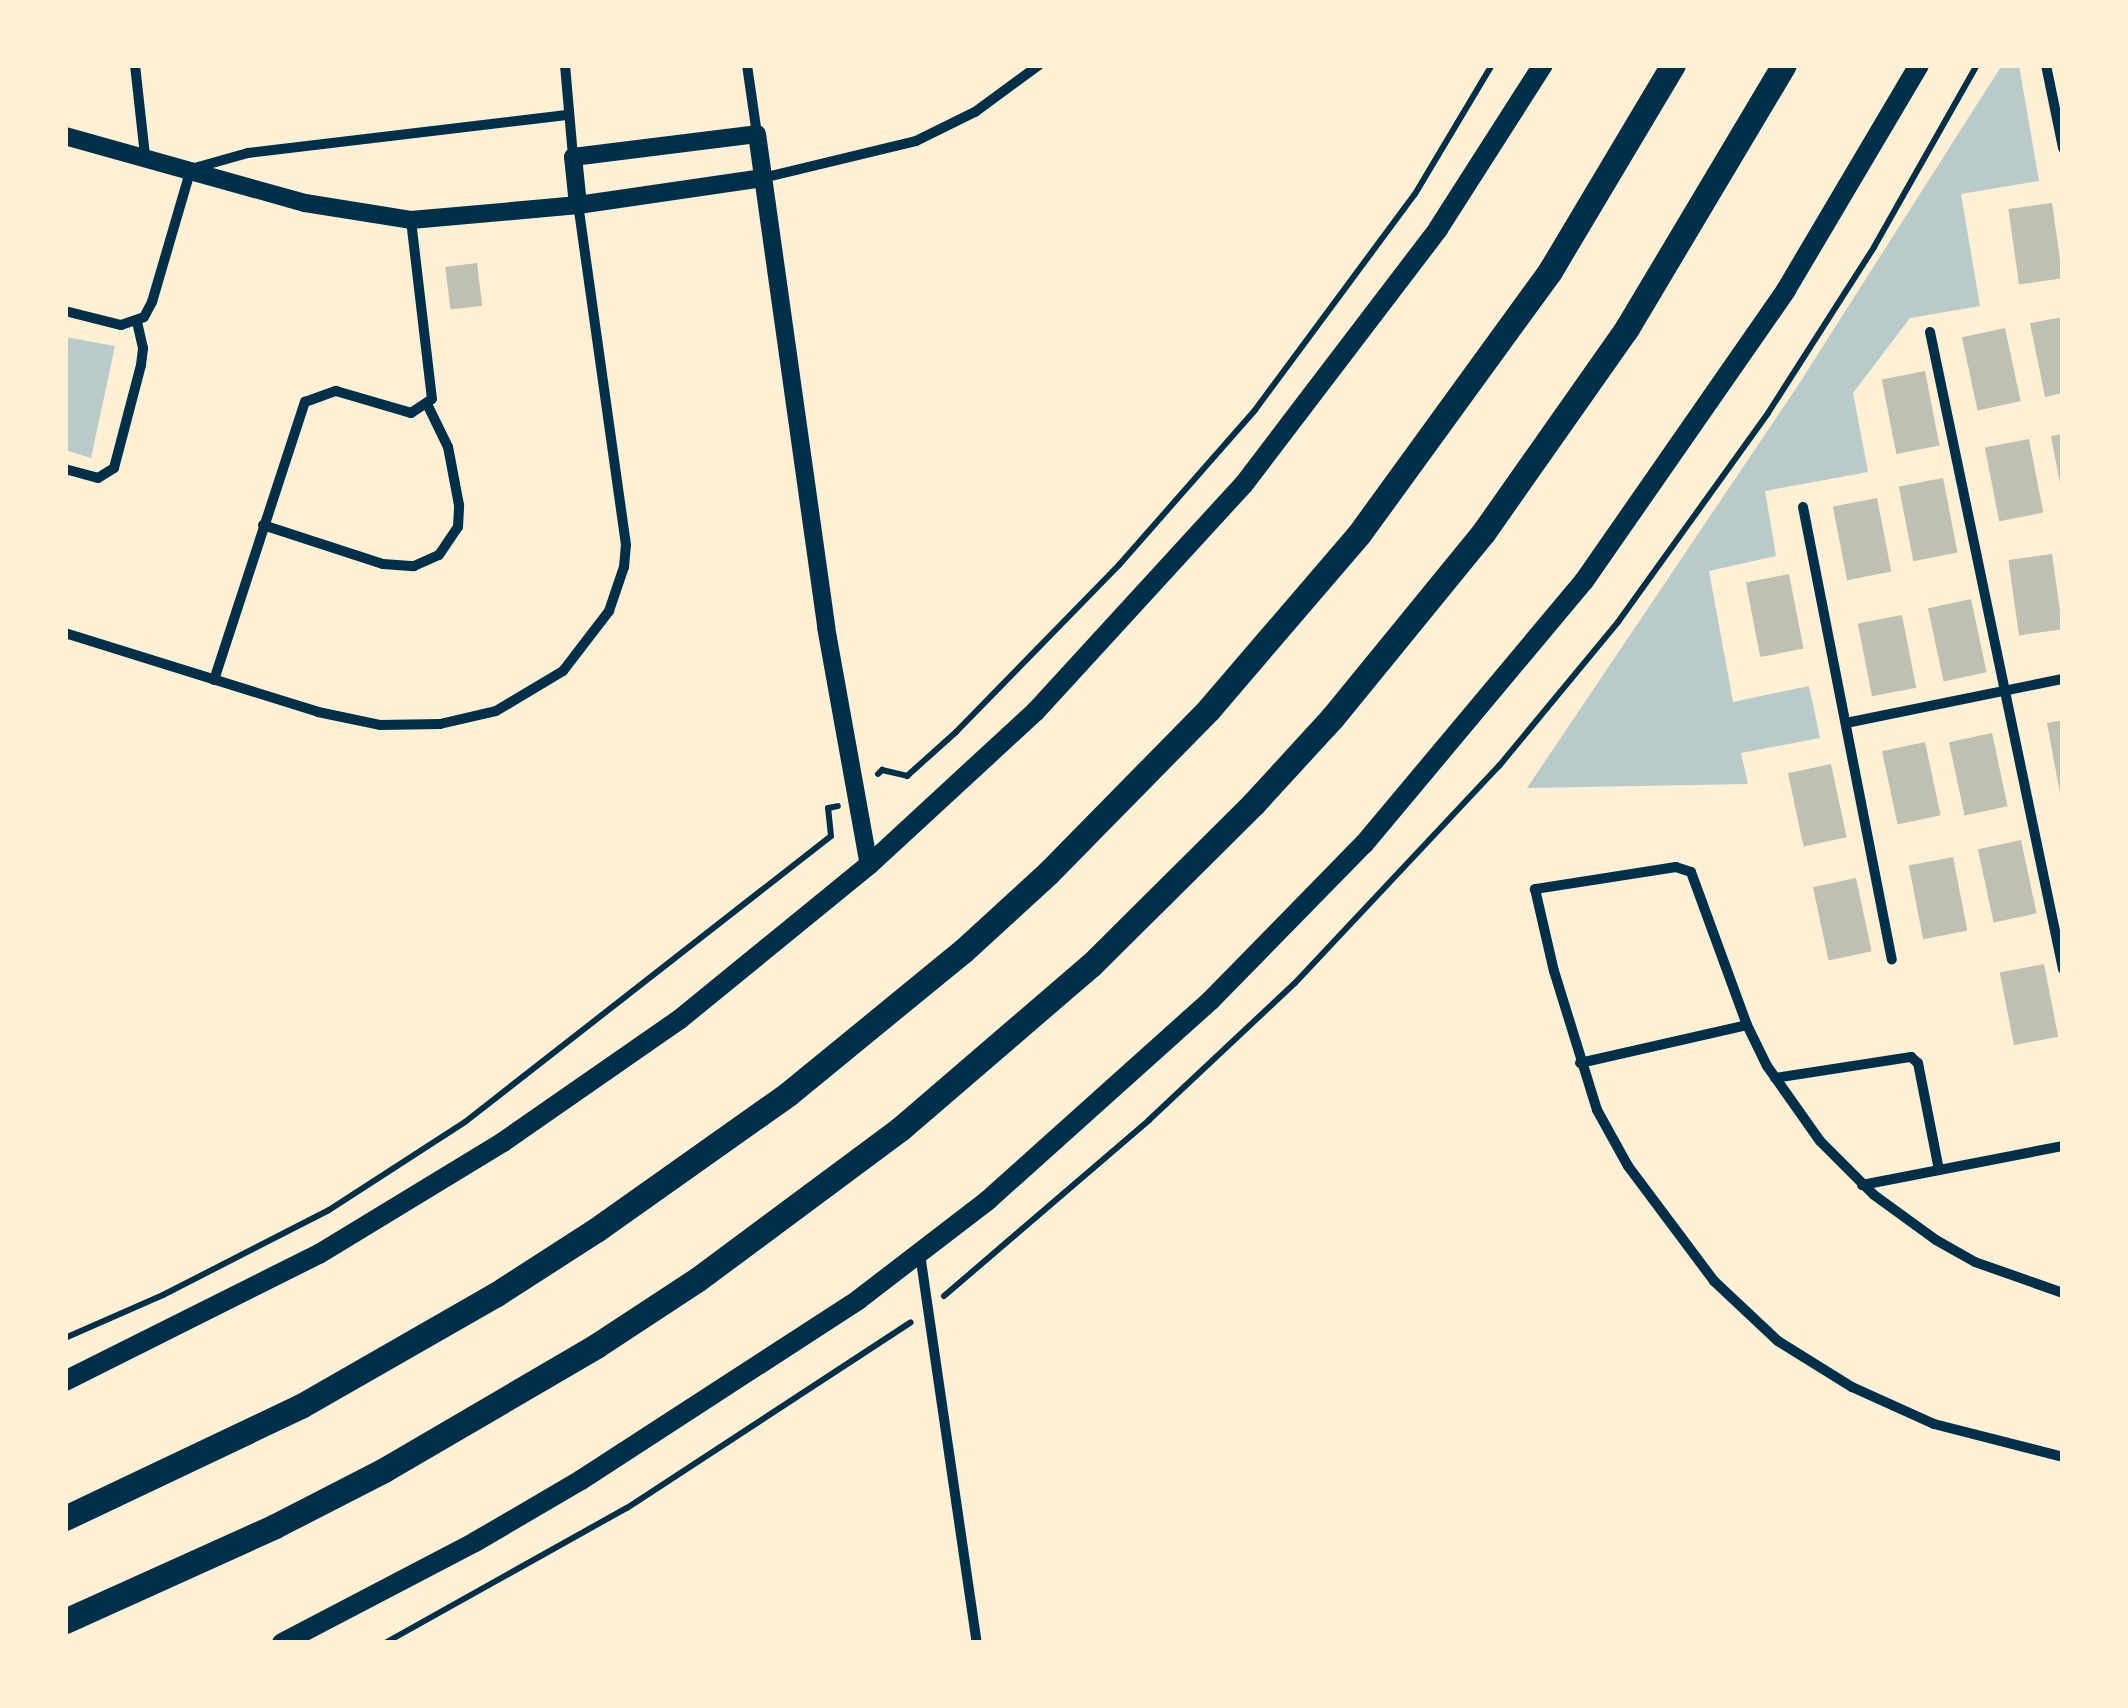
<!DOCTYPE html>
<style>
body{margin:0}
#map{position:relative;width:2128px;height:1708px;overflow:hidden;background:#fdf0d5;font-family:"Asap Condensed",sans-serif}
div>[style]{position:absolute}
.green>*{inset:0;background:#b9caca}
.building>*{inset:0;background:#bec0b2;transform-origin:0 0}
.path>*{height:6px;margin:-3px;padding:0 3px;transform-origin:3px;border-radius:3px;background:#003049}
.minor>*{height:10px;margin:-5px;padding:0 5px;transform-origin:5px;border-radius:5px;background:#003049}
.tertiary>*{height:18px;margin:-9px;padding:0 9px;transform-origin:9px;border-radius:9px;background:#003049}
.secondary>*{height:20px;margin:-10px;padding:0 10px;transform-origin:10px;border-radius:10px;background:#003049}
.motorway>*{height:25px;margin:-12.5px;padding:0 12.5px;transform-origin:12.5px;border-radius:12.5px;background:#003049}
span{translate:-50% -50%;white-space:nowrap;text-align:center;line-height:1.15;-webkit-text-stroke:10px #fdf0d5;paint-order:stroke}
.frame{position:absolute;inset:0;border:68px solid #fdf0d5;pointer-events:none}
</style>
<div id="map">
<div class="green">
<i style="clip-path:polygon(2002px 65px,2019px 65px,2039px 181px,1961px 194px,1980px 306px,1910px 318px,1853px 393px,1868px 472px,1765px 491px,1776px 556px,1709px 571px,1733px 702px,1809px 686px,1820px 738px,1741px 753px,1748px 784px,1527px 788px,1797px 387px)"></i>
<i style="clip-path:polygon(65px 337px,115px 346px,91px 458px,65px 450px)"></i>
</div>
<div class="building">
<i style="left:2052px;top:203px;width:76px;height:44px;rotate:82deg"></i>
<i style="left:477px;top:263px;width:43px;height:32px;rotate:83deg"></i>
<i style="clip-path:polygon(2063px 317px,2063px 393px,2045px 397px,2030px 323px)"></i>
<i style="left:2005px;top:328px;width:75px;height:44px;rotate:78deg"></i>
<i style="left:1925px;top:371px;width:76px;height:44px;rotate:79deg"></i>
<i style="clip-path:polygon(2063px 434px,2063px 489px,2061px 489px,2051px 436px)"></i>
<i style="left:2029px;top:439px;width:75px;height:45px;rotate:79deg"></i>
<i style="left:1943px;top:478px;width:76px;height:45px;rotate:79deg"></i>
<i style="left:1877px;top:498px;width:75px;height:45px;rotate:79deg"></i>
<i style="left:2052px;top:554px;width:76px;height:44px;rotate:82deg"></i>
<i style="left:1789px;top:574px;width:76px;height:44px;rotate:79deg"></i>
<i style="left:1971px;top:599px;width:75px;height:44px;rotate:78deg"></i>
<i style="left:1902px;top:615px;width:74px;height:45px;rotate:79deg"></i>
<i style="clip-path:polygon(2063px 720px,2063px 798px,2061px 798px,2047px 723px)"></i>
<i style="left:1992px;top:733px;width:75px;height:44px;rotate:78deg"></i>
<i style="left:1925px;top:742px;width:75px;height:44px;rotate:78deg"></i>
<i style="left:1831px;top:764px;width:75px;height:44px;rotate:78deg"></i>
<i style="left:2021px;top:840px;width:75px;height:44px;rotate:78deg"></i>
<i style="left:1953px;top:857px;width:75px;height:45px;rotate:79deg"></i>
<i style="left:1856px;top:878px;width:75px;height:44px;rotate:78deg"></i>
<i style="left:2044px;top:964px;width:74px;height:45px;rotate:79deg"></i>
</div>
<div class="path">
<i style="left:878px;top:774px;width:6px;rotate:-45deg"></i>
<i style="left:882px;top:770px;width:26px;rotate:13deg"></i>
<i style="left:907px;top:776px;width:66px;rotate:-41.9deg"></i>
<i style="left:956px;top:732px;width:233px;rotate:-45.7deg"></i>
<i style="left:1119px;top:565px;width:206px;rotate:-48.7deg"></i>
<i style="left:1255px;top:410px;width:269px;rotate:-53.5deg"></i>
<i style="left:1415px;top:194px;width:150px;rotate:-59.2deg"></i>
<i style="left:944px;top:1296px;width:270px;rotate:-40.6deg"></i>
<i style="left:1149px;top:1120px;width:200px;rotate:-43.2deg"></i>
<i style="left:1295px;top:983px;width:298px;rotate:-46.8deg"></i>
<i style="left:1499px;top:766px;width:187px;rotate:-50.4deg"></i>
<i style="left:1618px;top:622px;width:257px;rotate:-54.3deg"></i>
<i style="left:1768px;top:413px;width:197px;rotate:-57.4deg"></i>
<i style="left:1874px;top:247px;width:209px;rotate:-60.5deg"></i>
<i style="left:65px;top:1338px;width:107px;rotate:-23.7deg"></i>
<i style="left:163px;top:1295px;width:186px;rotate:-27.1deg"></i>
<i style="left:329px;top:1210px;width:162px;rotate:-32.9deg"></i>
<i style="left:465px;top:1122px;width:464px;rotate:-38deg"></i>
<i style="left:831px;top:836px;width:28px;rotate:-96deg"></i>
<i style="left:828px;top:808px;width:10px;rotate:-11deg"></i>
<i style="left:385px;top:1643px;width:277px;rotate:-29.2deg"></i>
<i style="left:627px;top:1508px;width:339px;rotate:-33.2deg"></i>
</div>
<div class="minor">
<i style="left:135px;top:65px;width:92px;rotate:83.7deg"></i>
<i style="left:565px;top:65px;width:92px;rotate:85deg"></i>
<i style="left:747px;top:65px;width:70px;rotate:81.8deg"></i>
<i style="left:2046px;top:65px;width:85px;rotate:78.4deg"></i>
<i style="left:763px;top:178px;width:157px;rotate:-13.6deg"></i>
<i style="left:916px;top:141px;width:66px;rotate:-26.2deg"></i>
<i style="left:975px;top:112px;width:79px;rotate:-36.3deg"></i>
<i style="left:65px;top:311px;width:58px;rotate:14deg"></i>
<i style="left:121px;top:325px;width:24px;rotate:-19deg"></i>
<i style="left:144px;top:317px;width:17px;rotate:-62deg"></i>
<i style="left:152px;top:302px;width:139px;rotate:-73.7deg"></i>
<i style="left:191px;top:169px;width:59px;rotate:-15.7deg"></i>
<i style="left:248px;top:153px;width:323px;rotate:-6.8deg"></i>
<i style="left:1930px;top:332px;width:651px;rotate:78.21deg"></i>
<i style="left:65px;top:469px;width:34px;rotate:15deg"></i>
<i style="left:98px;top:478px;width:19px;rotate:-32deg"></i>
<i style="left:114px;top:468px;width:106px;rotate:-75.3deg"></i>
<i style="left:141px;top:365px;width:17px;rotate:-83deg"></i>
<i style="left:143px;top:348px;width:27px;rotate:-103deg"></i>
<i style="left:1803px;top:507px;width:461px;rotate:78.9deg"></i>
<i style="left:263px;top:525px;width:126px;rotate:18deg"></i>
<i style="left:383px;top:564px;width:31px;rotate:4deg"></i>
<i style="left:414px;top:566px;width:27px;rotate:-24deg"></i>
<i style="left:439px;top:555px;width:34px;rotate:-56deg"></i>
<i style="left:458px;top:527px;width:22px;rotate:-87deg"></i>
<i style="left:459px;top:505px;width:59px;rotate:-100.7deg"></i>
<i style="left:448px;top:447px;width:46px;rotate:-116deg"></i>
<i style="left:65px;top:633px;width:265px;rotate:17.3deg"></i>
<i style="left:318px;top:712px;width:63px;rotate:11.8deg"></i>
<i style="left:380px;top:725px;width:60px;rotate:-1deg"></i>
<i style="left:440px;top:724px;width:57px;rotate:-13.1deg"></i>
<i style="left:496px;top:711px;width:78px;rotate:-30.8deg"></i>
<i style="left:563px;top:671px;width:76px;rotate:-52.5deg"></i>
<i style="left:609px;top:611px;width:46px;rotate:-71.2deg"></i>
<i style="left:624px;top:567px;width:22px;rotate:-85deg"></i>
<i style="left:626px;top:545px;width:343px;rotate:-98deg"></i>
<i style="left:214px;top:680px;width:293px;rotate:-71.9deg"></i>
<i style="left:305px;top:402px;width:33px;rotate:-20deg"></i>
<i style="left:336px;top:391px;width:78px;rotate:16.3deg"></i>
<i style="left:411px;top:413px;width:25px;rotate:-34deg"></i>
<i style="left:432px;top:399px;width:180px;rotate:-96.7deg"></i>
<i style="left:1846px;top:723px;width:221px;rotate:-11.5deg"></i>
<i style="left:1580px;top:1063px;width:171px;rotate:-12.8deg"></i>
<i style="left:1775px;top:1078px;width:138px;rotate:-8.8deg"></i>
<i style="left:1911px;top:1057px;width:9px;rotate:41deg"></i>
<i style="left:1918px;top:1063px;width:109px;rotate:78.9deg"></i>
<i style="left:1862px;top:1185px;width:205px;rotate:-11deg"></i>
<i style="left:920px;top:1254px;width:393px;rotate:81.7deg"></i>
<i style="left:2063px;top:1293px;width:93px;rotate:-160.6deg"></i>
<i style="left:1975px;top:1262px;width:45px;rotate:-150.6deg"></i>
<i style="left:1936px;top:1240px;width:77px;rotate:-144deg"></i>
<i style="left:1874px;top:1195px;width:76px;rotate:-135deg"></i>
<i style="left:1820px;top:1141px;width:92px;rotate:-125.2deg"></i>
<i style="left:1767px;top:1066px;width:46px;rotate:-116deg"></i>
<i style="left:1747px;top:1025px;width:163px;rotate:-110.1deg"></i>
<i style="left:1691px;top:872px;width:16px;rotate:-162deg"></i>
<i style="left:1676px;top:867px;width:143px;rotate:171.1deg"></i>
<i style="left:1535px;top:889px;width:84px;rotate:77deg"></i>
<i style="left:1554px;top:971px;width:145px;rotate:72.8deg"></i>
<i style="left:1597px;top:1110px;width:64px;rotate:61deg"></i>
<i style="left:1628px;top:1166px;width:144px;rotate:53.2deg"></i>
<i style="left:1714px;top:1281px;width:88px;rotate:43.2deg"></i>
<i style="left:1778px;top:1341px;width:87px;rotate:31.9deg"></i>
<i style="left:1852px;top:1387px;width:90px;rotate:24.3deg"></i>
<i style="left:1934px;top:1424px;width:133px;rotate:14.3deg"></i>
</div>
<div class="tertiary">
<i style="left:65px;top:136px;width:249px;rotate:15.6deg"></i>
<i style="left:305px;top:203px;width:107px;rotate:9.1deg"></i>
<i style="left:411px;top:220px;width:168px;rotate:-5.1deg"></i>
<i style="left:578px;top:205px;width:187px;rotate:-8.3deg"></i>
<i style="left:578px;top:205px;width:48px;rotate:-95.9deg"></i>
<i style="left:573px;top:157px;width:185px;rotate:-7.1deg"></i>
<i style="left:757px;top:134px;width:498px;rotate:82deg"></i>
<i style="left:826px;top:627px;width:242px;rotate:79.8deg"></i>
</div>
<div class="secondary">
<i style="left:65px;top:1381px;width:284px;rotate:-26.6deg"></i>
<i style="left:319px;top:1254px;width:215px;rotate:-31.3deg"></i>
<i style="left:503px;top:1142px;width:216px;rotate:-34.8deg"></i>
<i style="left:680px;top:1019px;width:244px;rotate:-39.2deg"></i>
<i style="left:869px;top:865px;width:226px;rotate:-42.7deg"></i>
<i style="left:1035px;top:712px;width:309px;rotate:-47.5deg"></i>
<i style="left:1244px;top:484px;width:320px;rotate:-52.7deg"></i>
<i style="left:1438px;top:229px;width:195px;rotate:-57.4deg"></i>
<i style="left:282px;top:1643px;width:218px;rotate:-27.6deg"></i>
<i style="left:475px;top:1542px;width:123px;rotate:-30.3deg"></i>
<i style="left:581px;top:1480px;width:330px;rotate:-33deg"></i>
<i style="left:858px;top:1300px;width:163px;rotate:-37.5deg"></i>
<i style="left:987px;top:1201px;width:300px;rotate:-41.9deg"></i>
<i style="left:1210px;top:1001px;width:220px;rotate:-45.6deg"></i>
<i style="left:1364px;top:844px;width:343px;rotate:-50.1deg"></i>
<i style="left:1584px;top:581px;width:354px;rotate:-55.2deg"></i>
<i style="left:1786px;top:290px;width:261px;rotate:-59.4deg"></i>
</div>
<div class="motorway">
<i style="left:65px;top:1518px;width:261px;rotate:-25.4deg"></i>
<i style="left:301px;top:1406px;width:224px;rotate:-29.8deg"></i>
<i style="left:495px;top:1295px;width:120px;rotate:-32.8deg"></i>
<i style="left:596px;top:1230px;width:235px;rotate:-35.3deg"></i>
<i style="left:788px;top:1094px;width:227px;rotate:-39.3deg"></i>
<i style="left:964px;top:950px;width:114px;rotate:-42.5deg"></i>
<i style="left:1048px;top:873px;width:230px;rotate:-45.5deg"></i>
<i style="left:1209px;top:709px;width:230px;rotate:-49.4deg"></i>
<i style="left:1359px;top:534px;width:325px;rotate:-54deg"></i>
<i style="left:1550px;top:271px;width:240px;rotate:-59.2deg"></i>
<i style="left:65px;top:1621px;width:230px;rotate:-24.3deg"></i>
<i style="left:275px;top:1526px;width:123px;rotate:-27.2deg"></i>
<i style="left:384px;top:1470px;width:246px;rotate:-30.3deg"></i>
<i style="left:596px;top:1346px;width:122px;rotate:-33.3deg"></i>
<i style="left:698px;top:1279px;width:252px;rotate:-36.6deg"></i>
<i style="left:900px;top:1129px;width:252px;rotate:-40.7deg"></i>
<i style="left:1091px;top:965px;width:230px;rotate:-44.8deg"></i>
<i style="left:1254px;top:803px;width:115px;rotate:-47.5deg"></i>
<i style="left:1332px;top:718px;width:239px;rotate:-50.8deg"></i>
<i style="left:1483px;top:533px;width:251px;rotate:-54.9deg"></i>
<i style="left:1627px;top:328px;width:306px;rotate:-59.2deg"></i>
</div>
<div class="frame"></div>
</div>
